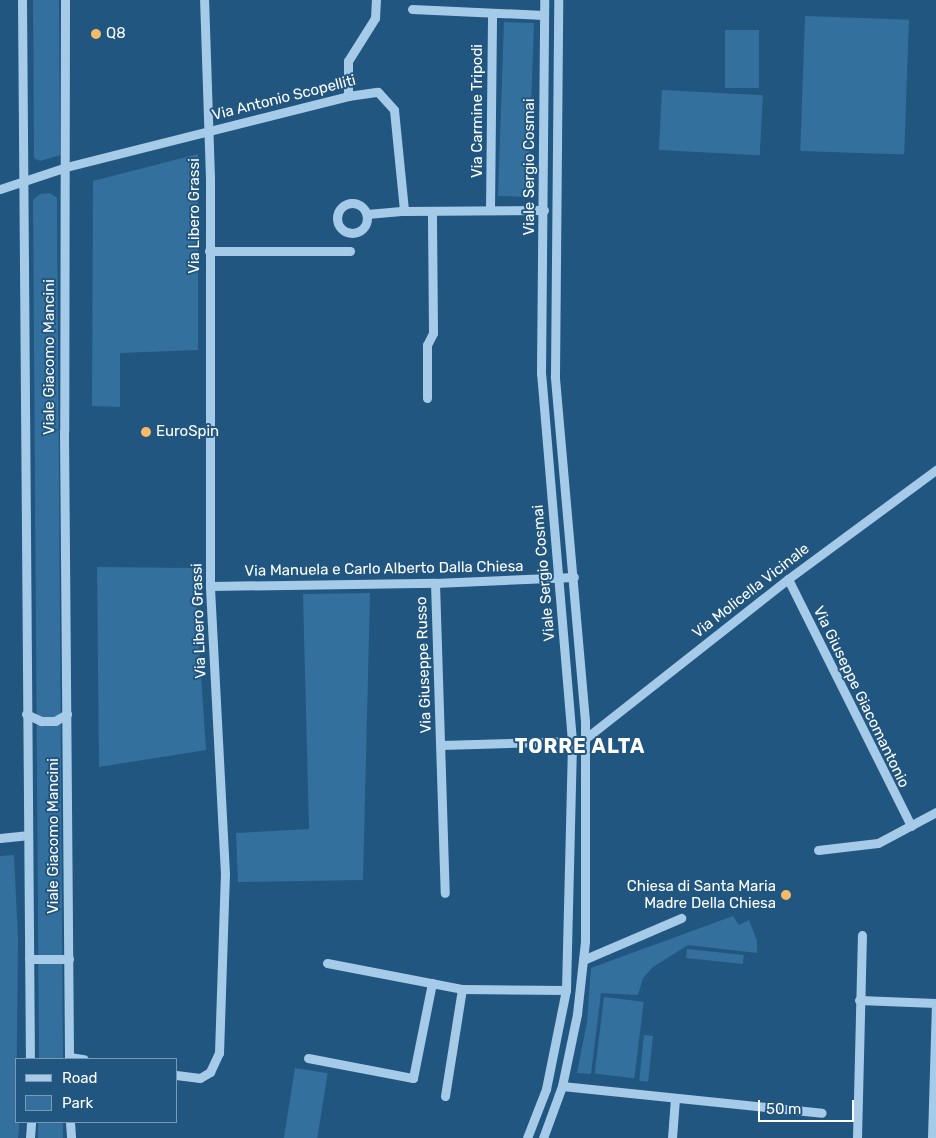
<!DOCTYPE html>
<style>
body{margin:0}
#map{position:relative;width:936px;height:1138px;overflow:hidden;background:#215680;font-family:Rubik,sans-serif}
div>[style]{position:absolute}
.green>*{inset:0;background:#34709e;transform-origin:0 0}
.minor>*{height:9px;margin:-4.5px;padding:0 4.5px;transform-origin:4.5px;border-radius:4.5px;background:#a6cbe8}
.minor>.ring{margin:-4.5px;padding:0;box-sizing:content-box;background:none;border:9px solid #a6cbe8;border-radius:50%}
.dots>*{width:14px;height:14px;translate:-50% -50%;box-sizing:border-box;border:2px solid #215680;border-radius:50%}
span{translate:-50% -50%;white-space:nowrap;text-align:center;line-height:1.15;-webkit-text-stroke:4px #215680;paint-order:stroke}
.poi-label{font-size:15px;color:#fff}
.left{translate:0 -50%;text-align:left}
.right{translate:-100% -50%;text-align:right}
.street-label{font-size:15px;color:#fff}
.district-label{font-size:20px;color:#fff;font-weight:700;letter-spacing:1px}
.legend{position:absolute;left:15px;top:1058px;width:162px;height:65px;box-sizing:border-box;background:#215680;border:1px solid #7a9ab3;margin:0;padding:6px 9px;list-style:none;font-size:15px;color:#fff}
.legend li{display:flex;align-items:center;gap:10px;height:25px}
.legend b{width:25px;border:1px solid #7a9ab3}
.scale{position:absolute;left:758px;top:1100px;width:96px;height:22px;box-sizing:border-box;border:2px solid #fff;border-top:0;padding-left:6px;font-size:15px;line-height:18px;white-space:nowrap;color:#fff;-webkit-text-stroke:4px #215680;paint-order:stroke}
</style>
<div id="map">
<div class="green">
<i style="clip-path:polygon(33px 0,59px 0,60px 155px,40px 161px,34px 158px)"></i>
<i style="left:805px;top:16px;width:104px;height:135px;rotate:2deg"></i>
<i style="left:504px;top:22px;width:30px;height:174px;rotate:2deg"></i>
<i style="left:725px;top:30px;width:34px;height:58px"></i>
<i style="left:662px;top:90px;width:101px;height:60px;rotate:3deg"></i>
<i style="clip-path:polygon(198px 154px,198px 350px,120px 353px,120px 407px,92px 406px,93px 181px)"></i>
<i style="clip-path:polygon(50px 193px,57px 198px,63px 1059px,39px 1059px,33px 200px,40px 194px)"></i>
<i style="clip-path:polygon(97px 567px,194px 568px,206px 750px,99px 767px)"></i>
<i style="clip-path:polygon(370px 593px,363px 880px,238px 882px,236px 833px,309px 829px,303px 594px)"></i>
<i style="clip-path:polygon(14px 855px,18px 940px,16px 1122px,19px 1122px,19px 1128px,18px 1138px,0 1138px,0 856px)"></i>
<i style="clip-path:polygon(733px 916px,739px 925px,749px 920px,757px 941px,757px 953px,688px 945px,653px 967px,643px 978px,638px 995px,601px 993px,591px 1074px,577px 1073px,587px 1022px,591px 968px)"></i>
<i style="left:687px;top:949px;width:57px;height:9px;rotate:6deg"></i>
<i style="left:604px;top:997px;width:40px;height:77px;rotate:7deg"></i>
<i style="left:644px;top:1035px;width:9px;height:46px;rotate:6deg"></i>
<i style="left:295px;top:1068px;width:33px;height:71px;rotate:9deg"></i>
<i style="left:38px;top:1122px;width:25px;height:16px"></i>
</div>
<div class="minor">
<i style="left:22px;top:0;width:1059px;rotate:89.57deg"></i>
<i style="left:65px;top:0;width:431px;rotate:90.1deg"></i>
<i style="left:64px;top:431px;width:628px;rotate:89.54deg"></i>
<i style="left:412px;top:9px;width:132px;rotate:2.6deg"></i>
<i style="left:348px;top:96px;width:35px;rotate:-90deg"></i>
<i style="left:348px;top:61px;width:51px;rotate:-57.9deg"></i>
<i style="left:375px;top:18px;width:18px;rotate:-87deg"></i>
<i style="left:0;top:189px;width:70px;rotate:-18.4deg"></i>
<i style="left:66px;top:167px;width:291px;rotate:-14.1deg"></i>
<i style="left:348px;top:96px;width:30px;rotate:-8deg"></i>
<i style="left:378px;top:92px;width:24px;rotate:48deg"></i>
<i style="left:394px;top:110px;width:101px;rotate:84.3deg"></i>
<i style="left:404px;top:211px;width:140px;rotate:-0.4deg"></i>
<i class="ring" style="left:337px;top:203px;width:21px;height:21px"></i>
<i style="left:490px;top:210px;width:197px;rotate:-89.4deg"></i>
<i style="left:367px;top:214px;width:37px;rotate:-5deg"></i>
<i style="left:209px;top:251px;width:141px"></i>
<i style="left:427px;top:398px;width:53px;rotate:-90deg"></i>
<i style="left:427px;top:345px;width:13px;rotate:-63deg"></i>
<i style="left:433px;top:333px;width:122px;rotate:-90.5deg"></i>
<i style="left:788px;top:579px;width:276px;rotate:63.5deg"></i>
<i style="left:435px;top:583px;width:310px;rotate:88.2deg"></i>
<i style="left:210px;top:586px;width:225px;rotate:-0.8deg"></i>
<i style="left:435px;top:583px;width:139px;rotate:-2.5deg"></i>
<i style="left:26px;top:714px;width:17px;rotate:25deg"></i>
<i style="left:41px;top:721px;width:14px"></i>
<i style="left:55px;top:721px;width:14px;rotate:-30deg"></i>
<i style="left:586px;top:738px;width:257px;rotate:-38.2deg"></i>
<i style="left:788px;top:579px;width:184px;rotate:-36.4deg"></i>
<i style="left:441px;top:745px;width:131px;rotate:-1.7deg"></i>
<i style="left:0;top:838px;width:27px;rotate:-6deg"></i>
<i style="left:818px;top:850px;width:60px;rotate:-6.7deg"></i>
<i style="left:878px;top:843px;width:66px;rotate:-28.1deg"></i>
<i style="left:29px;top:959px;width:40px"></i>
<i style="left:583px;top:960px;width:107px;rotate:-23.2deg"></i>
<i style="left:327px;top:963px;width:137px;rotate:10.9deg"></i>
<i style="left:462px;top:989px;width:104px;rotate:0.6deg"></i>
<i style="left:859px;top:1000px;width:77px;rotate:2.2deg"></i>
<i style="left:69px;top:1057px;width:15px;rotate:8deg"></i>
<i style="left:308px;top:1058px;width:107px;rotate:10.8deg"></i>
<i style="left:413px;top:1078px;width:97px;rotate:-78.7deg"></i>
<i style="left:176px;top:1075px;width:24px;rotate:7deg"></i>
<i style="left:200px;top:1078px;width:12px;rotate:-31deg"></i>
<i style="left:210px;top:1072px;width:21px;rotate:-65deg"></i>
<i style="left:219px;top:1053px;width:179px;rotate:-88.1deg"></i>
<i style="left:225px;top:874px;width:288px;rotate:-93deg"></i>
<i style="left:210px;top:586px;width:408px;rotate:-90deg"></i>
<i style="left:210px;top:178px;width:178px;rotate:-91.9deg"></i>
<i style="left:562px;top:1086px;width:261px;rotate:5.9deg"></i>
<i style="left:445px;top:1096px;width:108px;rotate:-81deg"></i>
<i style="left:70px;top:1122px;width:16px;rotate:86deg"></i>
<i style="left:30px;top:1138px;width:16px;rotate:-86deg"></i>
<i style="left:527px;top:1138px;width:53px;rotate:-68.8deg"></i>
<i style="left:546px;top:1089px;width:101px;rotate:-78.6deg"></i>
<i style="left:566px;top:990px;width:249px;rotate:-88.6deg"></i>
<i style="left:572px;top:741px;width:368px;rotate:-94.8deg"></i>
<i style="left:541px;top:374px;width:374px;rotate:-89.5deg"></i>
<i style="left:543px;top:1138px;width:55px;rotate:-69.9deg"></i>
<i style="left:562px;top:1086px;width:74px;rotate:-78.2deg"></i>
<i style="left:577px;top:1014px;width:73px;rotate:-83.7deg"></i>
<i style="left:585px;top:941px;width:220px;rotate:-90deg"></i>
<i style="left:585px;top:721px;width:346px;rotate:-95deg"></i>
<i style="left:555px;top:376px;width:376px;rotate:-89.5deg"></i>
<i style="left:672px;top:1138px;width:40px;rotate:-85.7deg"></i>
<i style="left:857px;top:1138px;width:203px;rotate:-88.6deg"></i>
<i style="left:932px;top:1138px;width:135px;rotate:-88.3deg"></i>
</div>
<div class="dots">
<i style="left:96px;top:34px;background:#f5bb67"></i>
<i style="left:146px;top:432px;background:#f5bb67"></i>
<i style="left:786px;top:895px;background:#f5bb67"></i>
</div>
<div class="poi-label">
<span class="left" style="left:106px;top:34px">Q8</span>
<span class="left" style="left:156px;top:432px">EuroSpin</span>
<span class="right" style="left:776px;top:895px">Chiesa di Santa Maria<br>Madre Della Chiesa</span>
</div>
<div class="street-label">
<span style="left:284px;top:98px;rotate:-14deg">Via Antonio Scopelliti</span>
<span style="left:478px;top:111px;rotate:-90deg">Via Carmine Tripodi</span>
<span style="left:530px;top:167px;rotate:-90deg">Viale Sergio Cosmai</span>
<span style="left:195px;top:216px;rotate:-90deg">Via Libero Grassi</span>
<span style="left:50px;top:357px;rotate:-90deg">Viale Giacomo Mancini</span>
<span style="left:384px;top:569px;rotate:-1deg">Via Manuela e Carlo Alberto Dalla Chiesa</span>
<span style="left:544px;top:573px;rotate:-95deg">Viale Sergio Cosmai</span>
<span style="left:751px;top:591px;rotate:-38deg">Via Molicella Vicinale</span>
<span style="left:199px;top:621px;rotate:-92deg">Via Libero Grassi</span>
<span style="left:424px;top:665px;rotate:-92deg">Via Giuseppe Russo</span>
<span style="left:861px;top:697px;rotate:64deg">Via Giuseppe Giacomantonio</span>
<span style="left:54px;top:836px;rotate:-90deg">Viale Giacomo Mancini</span>
</div>
<div class="district-label">
<span style="left:580px;top:746px">TORRE ALTA</span>
</div>
<ul class="legend">
<li><b style="height:6px;background:#a6cbe8"></b>Road</li>
<li><b style="height:14px;background:#34709e"></b>Park</li>
</ul>
<div class="scale">50 m</div>
</div>
